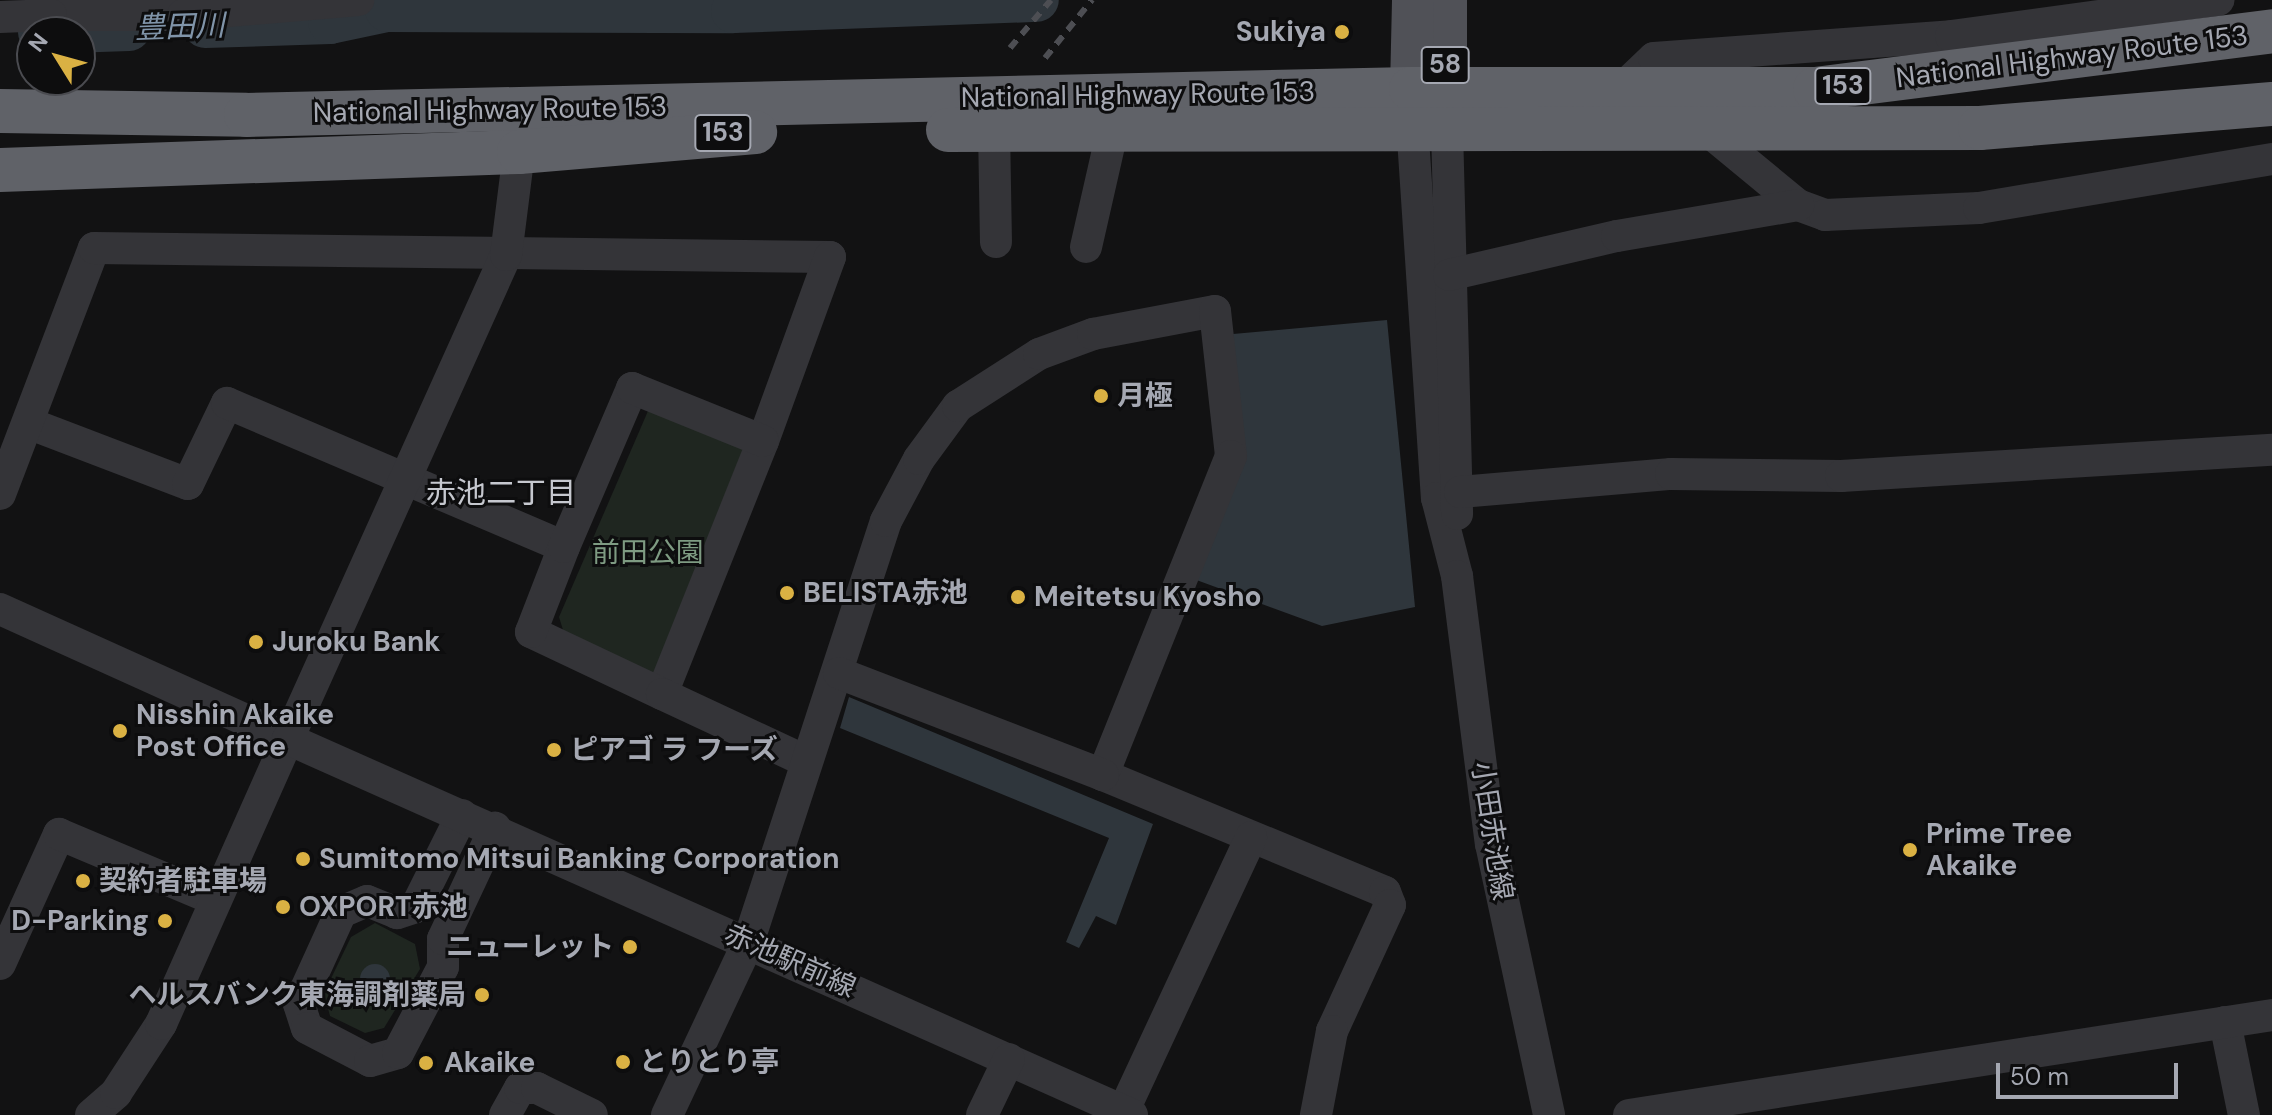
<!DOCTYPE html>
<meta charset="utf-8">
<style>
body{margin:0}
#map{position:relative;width:2272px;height:1115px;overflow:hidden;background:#121213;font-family:"DM Sans","Noto Sans JP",sans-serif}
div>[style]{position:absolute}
.green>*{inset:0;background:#1f2620}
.water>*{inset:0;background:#2f363c}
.round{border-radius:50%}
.river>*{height:44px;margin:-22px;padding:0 22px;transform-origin:22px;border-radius:22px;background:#2f363c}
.minor>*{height:32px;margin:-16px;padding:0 16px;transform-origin:16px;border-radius:16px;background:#343438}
.major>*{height:42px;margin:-21px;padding:0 21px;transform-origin:21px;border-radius:21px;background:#505157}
.highway>*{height:44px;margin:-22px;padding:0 22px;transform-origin:22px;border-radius:22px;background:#606268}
.rail>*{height:6px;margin-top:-3px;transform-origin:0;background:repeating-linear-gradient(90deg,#4d4e53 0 10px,transparent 0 18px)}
.dots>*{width:22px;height:22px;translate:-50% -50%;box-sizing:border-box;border:4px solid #0d0d0e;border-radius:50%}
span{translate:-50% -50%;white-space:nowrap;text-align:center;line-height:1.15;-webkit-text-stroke:6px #0d0d0e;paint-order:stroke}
.shield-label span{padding:2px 6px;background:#0d0d0e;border:2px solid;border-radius:6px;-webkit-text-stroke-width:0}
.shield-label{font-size:26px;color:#a5a8b2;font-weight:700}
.poi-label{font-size:28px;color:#a5a8b2;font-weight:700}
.right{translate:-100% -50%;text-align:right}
.left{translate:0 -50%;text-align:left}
.street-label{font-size:28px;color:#a5a8b2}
.park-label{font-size:28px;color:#7e9b82}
.water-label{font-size:30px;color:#8094a9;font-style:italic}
.neighbourhood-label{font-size:30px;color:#c6c8cf}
.north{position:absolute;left:16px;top:16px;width:80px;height:80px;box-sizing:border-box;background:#0d0d0e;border:2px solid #4a4b50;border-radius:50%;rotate:307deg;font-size:22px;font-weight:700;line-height:32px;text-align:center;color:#a5a8b2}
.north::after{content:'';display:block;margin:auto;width:28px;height:36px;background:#dab143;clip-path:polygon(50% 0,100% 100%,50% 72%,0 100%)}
.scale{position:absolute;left:1996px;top:1063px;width:182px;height:36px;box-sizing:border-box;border:4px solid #a5a8b2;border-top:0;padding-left:10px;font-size:24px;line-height:28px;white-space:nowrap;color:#a5a8b2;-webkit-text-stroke:6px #0d0d0e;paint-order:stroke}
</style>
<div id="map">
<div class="green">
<i style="clip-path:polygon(648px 411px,746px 446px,658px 675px,564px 633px,559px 617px)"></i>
<i style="clip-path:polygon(375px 923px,415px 944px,420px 969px,384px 1028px,365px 1033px,330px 1016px,324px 993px,351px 937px)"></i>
</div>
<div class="water">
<i style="clip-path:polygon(1387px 320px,1415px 607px,1322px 626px,1191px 578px,1241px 473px,1233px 334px)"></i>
<i style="clip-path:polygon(849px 697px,1153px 824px,1116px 925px,1096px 916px,1079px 948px,1066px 942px,1109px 838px,840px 728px)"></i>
<i class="round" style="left:360px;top:964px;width:30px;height:30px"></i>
</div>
<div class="river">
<i style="left:205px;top:26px;width:125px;rotate:-1.8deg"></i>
<i style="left:330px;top:22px;width:58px;rotate:-11.9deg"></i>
<i style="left:387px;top:10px;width:346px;rotate:0.2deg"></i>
<i style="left:733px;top:11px;width:304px;rotate:-2.1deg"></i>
<i style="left:40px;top:32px;width:89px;rotate:-1.9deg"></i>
</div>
<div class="minor">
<i style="left:52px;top:0;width:15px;rotate:94deg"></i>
<i style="left:51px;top:15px;width:132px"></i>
<i style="left:183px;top:15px;width:176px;rotate:-4.9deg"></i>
<i style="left:0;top:17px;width:51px;rotate:-2.2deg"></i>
<i style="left:1616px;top:94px;width:52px;rotate:-43.5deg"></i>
<i style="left:1654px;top:58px;width:298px;rotate:-4.2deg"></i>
<i style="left:1951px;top:36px;width:270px;rotate:-7.7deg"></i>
<i style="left:1411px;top:108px;width:391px;rotate:86.2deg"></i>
<i style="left:1437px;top:498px;width:81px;rotate:75.6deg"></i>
<i style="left:1457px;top:576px;width:270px;rotate:82.8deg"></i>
<i style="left:1491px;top:844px;width:277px;rotate:77.9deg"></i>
<i style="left:1702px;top:126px;width:124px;rotate:39.5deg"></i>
<i style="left:1798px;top:205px;width:29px;rotate:20deg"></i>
<i style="left:1825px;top:215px;width:154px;rotate:-2.6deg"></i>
<i style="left:1979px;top:208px;width:297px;rotate:-9.5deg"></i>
<i style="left:994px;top:129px;width:113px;rotate:89deg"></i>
<i style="left:1447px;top:129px;width:385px;rotate:88.5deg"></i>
<i style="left:1086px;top:247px;width:122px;rotate:-77.2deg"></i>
<i style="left:1449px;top:275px;width:172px;rotate:-13.1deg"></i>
<i style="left:1617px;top:236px;width:184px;rotate:-9.7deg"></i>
<i style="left:28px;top:423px;width:171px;rotate:20.9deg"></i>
<i style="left:188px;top:484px;width:90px;rotate:-64.3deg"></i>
<i style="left:227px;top:403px;width:366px;rotate:23.1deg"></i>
<i style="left:1460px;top:492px;width:212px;rotate:-4.9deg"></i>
<i style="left:1671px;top:474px;width:170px;rotate:0.7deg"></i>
<i style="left:1841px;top:476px;width:432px;rotate:-3.5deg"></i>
<i style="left:0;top:494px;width:263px;rotate:-69.1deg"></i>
<i style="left:94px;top:248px;width:736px;rotate:0.7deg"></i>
<i style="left:830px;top:257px;width:196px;rotate:110deg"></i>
<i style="left:763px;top:441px;width:272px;rotate:111.8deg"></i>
<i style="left:662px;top:694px;width:145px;rotate:-154.7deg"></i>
<i style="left:531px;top:632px;width:91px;rotate:-68.8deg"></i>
<i style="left:564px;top:547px;width:173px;rotate:-66.8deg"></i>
<i style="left:632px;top:388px;width:141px;rotate:22deg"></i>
<i style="left:0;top:609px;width:316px;rotate:24.3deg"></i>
<i style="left:288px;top:739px;width:531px;rotate:-65.75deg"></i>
<i style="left:506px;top:255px;width:104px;rotate:-82.8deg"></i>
<i style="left:662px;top:694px;width:159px;rotate:25deg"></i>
<i style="left:1103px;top:775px;width:305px;rotate:22.5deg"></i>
<i style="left:1385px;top:892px;width:14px;rotate:69deg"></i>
<i style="left:1390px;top:905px;width:139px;rotate:114.7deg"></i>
<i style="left:1332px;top:1031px;width:86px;rotate:100.8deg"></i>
<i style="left:462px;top:815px;width:103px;rotate:116.6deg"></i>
<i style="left:416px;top:907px;width:20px;rotate:162deg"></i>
<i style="left:397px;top:913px;width:32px;rotate:-158deg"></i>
<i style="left:367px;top:901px;width:28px;rotate:157deg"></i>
<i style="left:341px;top:912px;width:101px;rotate:114.5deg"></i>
<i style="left:299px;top:1004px;width:25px;rotate:72deg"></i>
<i style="left:307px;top:1028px;width:71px;rotate:27.6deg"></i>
<i style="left:370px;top:1061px;width:29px;rotate:-16deg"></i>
<i style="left:398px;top:1053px;width:97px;rotate:-62.4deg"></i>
<i style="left:443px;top:967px;width:28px;rotate:-90deg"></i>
<i style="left:443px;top:939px;width:123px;rotate:-64.9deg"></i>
<i style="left:0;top:964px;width:143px;rotate:-65.6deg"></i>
<i style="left:59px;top:834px;width:170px;rotate:22.8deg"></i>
<i style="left:2225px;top:1022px;width:95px;rotate:78.5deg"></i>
<i style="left:1123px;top:1112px;width:303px;rotate:-65deg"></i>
<i style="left:91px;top:1115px;width:33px;rotate:-41deg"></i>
<i style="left:116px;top:1093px;width:82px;rotate:-56.9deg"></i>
<i style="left:161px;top:1024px;width:312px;rotate:-66deg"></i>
<i style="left:288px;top:739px;width:924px;rotate:24.01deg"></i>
<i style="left:505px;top:1115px;width:31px;rotate:-61deg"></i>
<i style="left:520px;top:1088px;width:17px"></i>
<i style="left:537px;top:1088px;width:61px;rotate:26.1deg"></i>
<i style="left:667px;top:1115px;width:190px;rotate:-64.8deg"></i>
<i style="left:748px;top:943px;width:444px;rotate:-71.9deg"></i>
<i style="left:886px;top:521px;width:70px;rotate:-62deg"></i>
<i style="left:919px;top:459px;width:66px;rotate:-53.7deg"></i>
<i style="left:958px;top:406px;width:96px;rotate:-32.7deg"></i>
<i style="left:1039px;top:354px;width:58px;rotate:-20.3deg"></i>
<i style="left:1093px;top:334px;width:124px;rotate:-10.7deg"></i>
<i style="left:1215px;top:311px;width:146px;rotate:83.7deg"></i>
<i style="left:1231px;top:456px;width:344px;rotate:111.9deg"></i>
<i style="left:1103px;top:775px;width:283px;rotate:-158.9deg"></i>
<i style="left:982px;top:1115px;width:62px;rotate:-64.3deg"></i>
<i style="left:1629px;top:1115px;width:651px;rotate:-8.84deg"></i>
</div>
<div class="major">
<i style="left:1446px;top:0;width:123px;rotate:90deg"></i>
<i style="left:1411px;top:89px;width:89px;rotate:-88.7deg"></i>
</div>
<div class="highway">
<i style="left:0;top:111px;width:246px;rotate:0.9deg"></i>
<i style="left:246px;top:115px;width:1165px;rotate:-1.28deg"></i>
<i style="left:1411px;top:89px;width:404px"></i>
<i style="left:1815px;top:89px;width:461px;rotate:-7.2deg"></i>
<i style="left:948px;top:130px;width:1032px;rotate:-0.11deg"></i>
<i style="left:1980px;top:128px;width:293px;rotate:-4.7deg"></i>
<i style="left:0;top:170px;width:519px;rotate:-1.99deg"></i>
<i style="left:519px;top:152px;width:237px;rotate:-4.8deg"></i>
</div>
<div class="rail">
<i style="left:1010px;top:48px;width:63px;rotate:-49.5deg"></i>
<i style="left:1045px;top:58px;width:75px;rotate:-51deg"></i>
</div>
<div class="dots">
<i style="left:1342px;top:32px;background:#dab143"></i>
<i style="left:1101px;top:396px;background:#dab143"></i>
<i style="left:787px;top:593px;background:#dab143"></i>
<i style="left:1018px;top:597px;background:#dab143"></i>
<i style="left:256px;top:642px;background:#dab143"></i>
<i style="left:120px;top:731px;background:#dab143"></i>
<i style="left:554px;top:750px;background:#dab143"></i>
<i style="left:1910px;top:850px;background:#dab143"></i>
<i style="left:303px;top:859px;background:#dab143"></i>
<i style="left:83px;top:881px;background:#dab143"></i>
<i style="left:283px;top:907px;background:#dab143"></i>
<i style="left:165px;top:921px;background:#dab143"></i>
<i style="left:630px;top:947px;background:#dab143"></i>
<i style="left:482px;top:995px;background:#dab143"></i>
<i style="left:623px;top:1062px;background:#dab143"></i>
<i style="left:426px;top:1063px;background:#dab143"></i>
</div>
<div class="shield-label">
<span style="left:1445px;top:65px">58</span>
<span style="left:1843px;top:86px">153</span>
<span style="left:723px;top:133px">153</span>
</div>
<div class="poi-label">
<span class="right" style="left:1326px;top:32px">Sukiya</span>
<span class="left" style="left:1117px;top:396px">月極</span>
<span class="left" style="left:803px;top:593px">BELISTA赤池</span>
<span class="left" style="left:1034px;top:597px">Meitetsu Kyosho</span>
<span class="left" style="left:272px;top:642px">Juroku Bank</span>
<span class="left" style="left:136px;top:731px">Nisshin Akaike<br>Post Office</span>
<span class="left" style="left:570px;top:750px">ピアゴ ラ フーズ</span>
<span class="left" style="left:1926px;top:850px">Prime Tree<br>Akaike</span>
<span class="left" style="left:319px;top:859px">Sumitomo Mitsui Banking Corporation</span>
<span class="left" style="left:99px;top:881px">契約者駐車場</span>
<span class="left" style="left:299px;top:907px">OXPORT赤池</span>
<span class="right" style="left:149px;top:921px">D-Parking</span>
<span class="right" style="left:614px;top:947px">ニューレット</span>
<span class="right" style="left:466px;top:995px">ヘルスバンク東海調剤薬局</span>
<span class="left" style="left:639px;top:1062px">とりとり亭</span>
<span class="left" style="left:444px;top:1063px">Akaike</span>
</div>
<div class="street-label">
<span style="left:2072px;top:57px;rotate:-7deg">National Highway Route 153</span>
<span style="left:1138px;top:95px;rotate:-1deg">National Highway Route 153</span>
<span style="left:490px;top:110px;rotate:-1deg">National Highway Route 153</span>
<span style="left:1492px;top:831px;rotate:81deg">小田赤池線</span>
<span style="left:790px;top:961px;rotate:24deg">赤池駅前線</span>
</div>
<div class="park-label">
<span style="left:648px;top:553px">前田公園</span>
</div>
<div class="water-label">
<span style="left:180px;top:27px;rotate:-2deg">豊田川</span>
</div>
<div class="neighbourhood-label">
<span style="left:501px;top:493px">赤池二丁目</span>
</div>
<div class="north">N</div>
<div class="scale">50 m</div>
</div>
